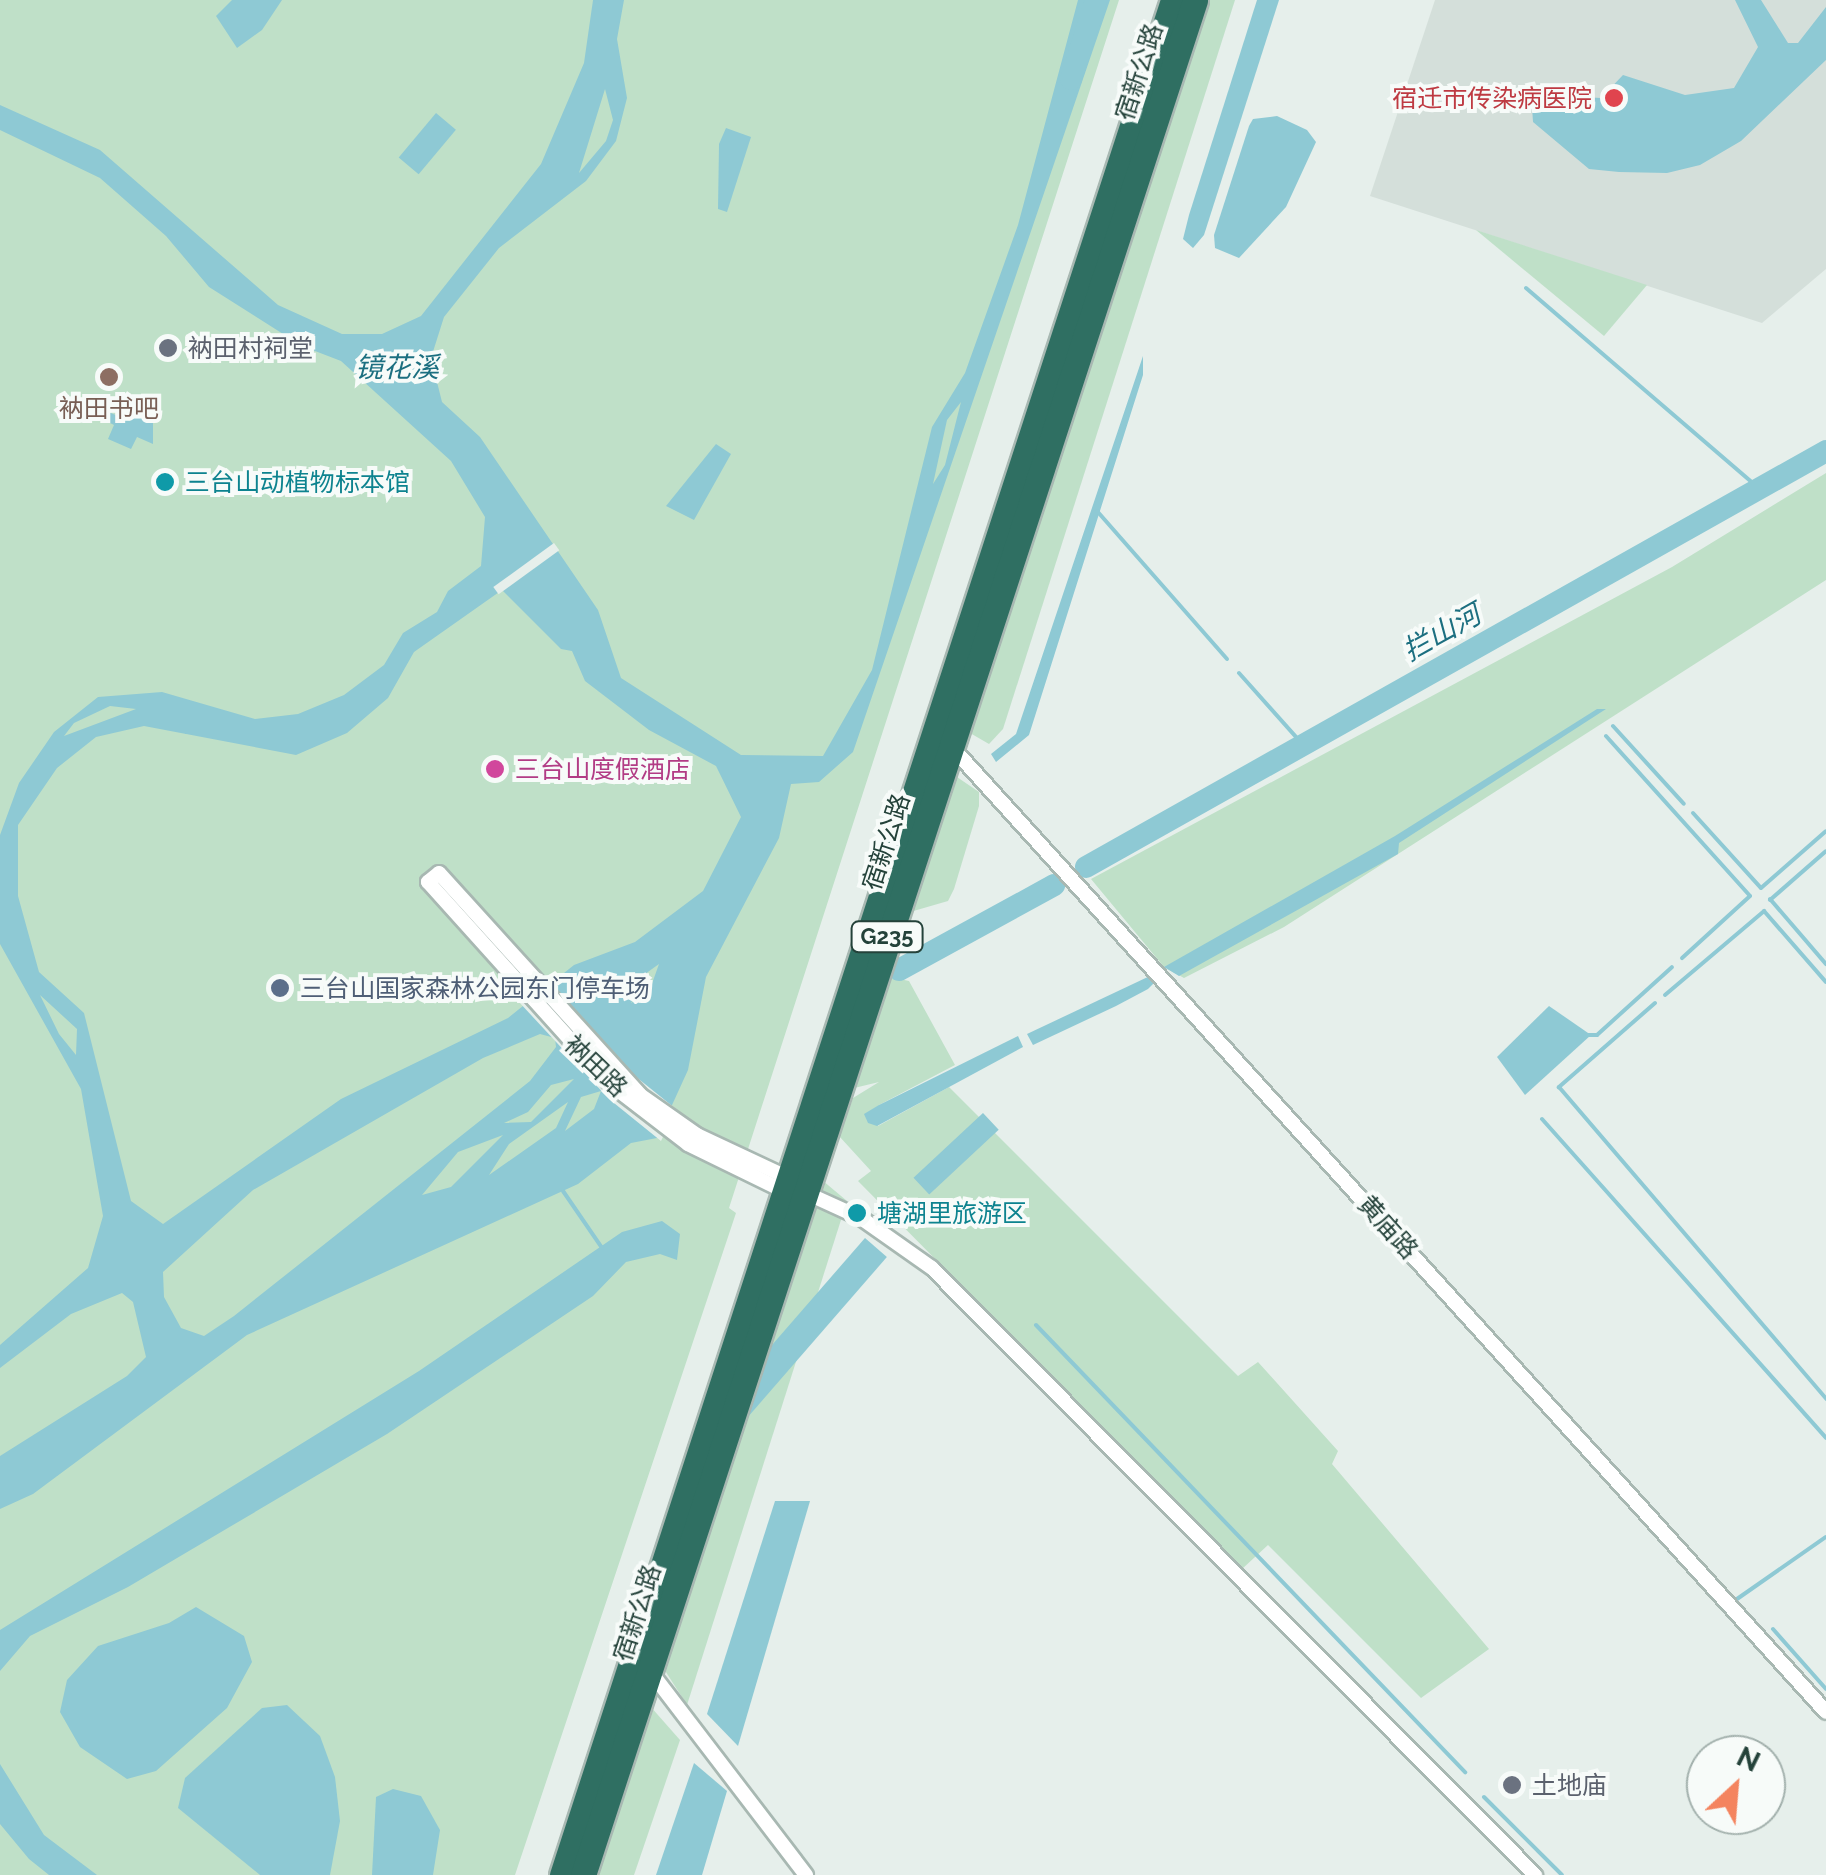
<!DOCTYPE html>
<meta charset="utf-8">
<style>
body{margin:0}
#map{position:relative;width:1826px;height:1875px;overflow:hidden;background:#e6efeb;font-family:Raleway,"Noto Sans SC",sans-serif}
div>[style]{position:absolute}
.built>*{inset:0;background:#d4dfda}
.green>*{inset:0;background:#bfe0c8}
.water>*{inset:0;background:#8ec9d4;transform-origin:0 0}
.pier>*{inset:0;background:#e6efeb;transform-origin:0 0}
.stream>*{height:4px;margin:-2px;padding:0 2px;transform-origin:2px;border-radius:2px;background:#8ec9d4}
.river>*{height:22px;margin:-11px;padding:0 11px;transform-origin:11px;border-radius:11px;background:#8ec9d4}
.roads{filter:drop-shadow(2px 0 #a8b8b2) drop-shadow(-2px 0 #a8b8b2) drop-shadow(0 2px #a8b8b2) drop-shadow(0 -2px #a8b8b2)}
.street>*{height:14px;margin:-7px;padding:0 7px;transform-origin:7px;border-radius:7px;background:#fff}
.highway>*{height:25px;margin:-12.5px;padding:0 12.5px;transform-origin:12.5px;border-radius:12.5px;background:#2f6f62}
.dots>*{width:28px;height:28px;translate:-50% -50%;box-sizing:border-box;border:5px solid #f7fbf9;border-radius:50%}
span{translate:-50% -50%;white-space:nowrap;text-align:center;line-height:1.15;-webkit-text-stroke:8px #f7fbf9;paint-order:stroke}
.shield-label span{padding:2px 8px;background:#f7fbf9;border:2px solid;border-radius:8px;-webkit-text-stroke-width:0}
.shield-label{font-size:22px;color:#24423a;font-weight:700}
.street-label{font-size:25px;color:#24423a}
.health-label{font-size:25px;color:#be3a42}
.right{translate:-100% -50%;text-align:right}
.worship-label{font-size:25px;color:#5b616d}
.left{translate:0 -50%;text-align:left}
.education-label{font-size:25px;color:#785e54}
.culture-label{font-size:25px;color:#0d838f}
.hotel-label{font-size:25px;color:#b23c85}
.service-label{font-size:25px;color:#4e5e75}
.water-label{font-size:28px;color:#1c6f80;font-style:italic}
.north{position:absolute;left:1686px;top:1735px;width:100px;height:100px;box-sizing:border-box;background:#f7fbf9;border:2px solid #a3b1ad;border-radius:50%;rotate:26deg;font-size:28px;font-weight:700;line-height:40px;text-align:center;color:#24423a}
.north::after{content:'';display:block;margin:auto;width:35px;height:45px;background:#f4845f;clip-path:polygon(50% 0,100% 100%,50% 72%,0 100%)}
</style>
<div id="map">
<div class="built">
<i style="clip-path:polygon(1435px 0,1826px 0,1826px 269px,1762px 323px,1370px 196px)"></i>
</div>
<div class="green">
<i style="clip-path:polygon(0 0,1119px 0,729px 1208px,736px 1213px,515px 1875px,0 1875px)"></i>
<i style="clip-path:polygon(1202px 0,1235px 0,1003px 729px,989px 744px,970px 733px,970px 719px)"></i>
<i style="clip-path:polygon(1476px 230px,1647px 285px,1604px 336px)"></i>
<i style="clip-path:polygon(1826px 473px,1826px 580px,1284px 927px,1184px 978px,1164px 967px,1091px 879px,1672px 567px)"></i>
<i style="clip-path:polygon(954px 775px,979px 792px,979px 806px,954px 889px,948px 901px,910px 912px)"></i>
<i style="clip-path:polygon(895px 978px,909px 981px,955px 1065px,879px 1105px,878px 1126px,949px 1087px,1238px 1376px,1258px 1362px,1338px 1451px,1332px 1464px,1489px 1649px,1421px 1698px,1268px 1545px,1242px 1569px,858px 1181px,871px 1171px,839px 1136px,853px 1098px,879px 1082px,850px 1089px,885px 981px)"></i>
<i style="clip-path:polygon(822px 1180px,847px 1201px,687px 1705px,664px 1669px)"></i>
<i style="clip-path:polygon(650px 1706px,680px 1740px,634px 1875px,594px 1875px)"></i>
</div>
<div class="water">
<i style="clip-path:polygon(232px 0,282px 0,262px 30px,237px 48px,216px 16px)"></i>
<i style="clip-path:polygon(evenodd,593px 0,624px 0,617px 39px,627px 98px,616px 141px,586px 181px,499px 248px,444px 317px,431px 358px,442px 402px,480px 437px,598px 610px,621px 678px,741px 755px,823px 756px,872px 670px,932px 427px,965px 373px,1018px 225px,1078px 0,1093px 0,1080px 16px,1070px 58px,1087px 48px,1099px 16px,1097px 0,1110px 0,853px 752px,819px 782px,791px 784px,779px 838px,706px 977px,688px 1070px,657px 1138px,631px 1143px,578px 1184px,247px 1335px,33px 1494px,0 1509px,0 1456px,127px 1376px,146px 1357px,133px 1302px,122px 1293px,71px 1314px,0 1368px,0 1345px,88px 1268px,103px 1216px,81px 1089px,0 944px,0 835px,19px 783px,54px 732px,98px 697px,162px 692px,255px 719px,298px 714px,344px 695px,384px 665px,403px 633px,437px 612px,448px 591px,481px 566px,485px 517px,451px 461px,341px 361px,302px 346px,209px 287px,166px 236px,100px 178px,0 130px,0 105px,100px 150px,278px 305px,342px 334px,382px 334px,421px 316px,541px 164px,584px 63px,593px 0,605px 89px,613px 120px,606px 141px,579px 173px,605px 89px,593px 0,961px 402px,945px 465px,933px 484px,947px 420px,961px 402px,593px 0,502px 590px,561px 649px,572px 651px,585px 681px,649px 730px,716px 766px,741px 817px,703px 891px,635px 942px,574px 965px,508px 1018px,341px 1099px,163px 1224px,131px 1201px,84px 1013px,39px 972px,18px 896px,18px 825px,57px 768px,96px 737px,144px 726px,296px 755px,347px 733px,388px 698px,414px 652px,502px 590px,593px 0,110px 706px,136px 709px,64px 736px,74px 723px,110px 706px,593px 0,659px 964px,649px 992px,631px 1003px,645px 974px,659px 964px,593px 0,40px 995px,77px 1029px,76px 1055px,59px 1034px,40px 995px,593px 0,540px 1034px,555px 1038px,556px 1047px,530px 1081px,234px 1316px,204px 1336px,181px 1328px,164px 1297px,163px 1272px,253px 1190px,483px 1058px,540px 1034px,593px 0,574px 1079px,531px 1122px,504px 1123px,528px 1112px,551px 1085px,574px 1079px,593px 0,601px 1091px,594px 1109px,565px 1131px,581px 1097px,601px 1091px,593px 0,568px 1102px,556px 1128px,489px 1175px,509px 1144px,568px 1102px,593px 0,503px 1135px,451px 1187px,422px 1195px,458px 1152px,503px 1135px)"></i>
<i style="clip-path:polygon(1257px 0,1279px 0,1204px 235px,1193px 248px,1183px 239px,1189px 215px)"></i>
<i style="clip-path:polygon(1735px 0,1761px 0,1788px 43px,1798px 43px,1826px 7px,1826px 60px,1741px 141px,1700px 165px,1667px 173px,1619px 172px,1589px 169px,1533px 122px,1532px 107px,1544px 95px,1601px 98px,1623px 75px,1685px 95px,1734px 88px,1758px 47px)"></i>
<i style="left:436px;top:113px;width:26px;height:58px;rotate:40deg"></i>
<i style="clip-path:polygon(1277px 116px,1307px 130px,1316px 142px,1286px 207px,1239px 258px,1215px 248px,1214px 235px,1249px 126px,1253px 119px)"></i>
<i style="clip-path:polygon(726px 128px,751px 137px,727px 212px,718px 209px,719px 144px)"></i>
<i style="clip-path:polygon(1143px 356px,1143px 375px,1029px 735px,996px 762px,991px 754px,1016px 734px)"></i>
<i style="clip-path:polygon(106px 411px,130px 421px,135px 412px,153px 420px,153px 444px,137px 437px,131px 449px,108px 439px,114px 425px,102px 419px)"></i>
<i style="clip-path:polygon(716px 444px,731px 454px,694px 520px,666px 506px)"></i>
<i style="clip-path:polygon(1597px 709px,1606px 709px,1399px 843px,1398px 854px,1179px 976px,1164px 967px,1395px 836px)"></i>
<i style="clip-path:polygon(1152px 975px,1155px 982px,1148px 989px,1116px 1006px,1033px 1045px,1027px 1034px)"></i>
<i style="clip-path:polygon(1549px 1006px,1591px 1035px,1525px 1095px,1497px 1057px)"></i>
<i style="clip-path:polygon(1018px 1036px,1023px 1047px,877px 1126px,868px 1123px,864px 1114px,879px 1105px)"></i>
<i style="left:983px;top:1113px;width:23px;height:95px;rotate:47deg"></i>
<i style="clip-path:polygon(662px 1221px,680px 1234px,677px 1260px,660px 1254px,626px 1262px,593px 1296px,387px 1434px,128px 1587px,30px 1636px,0 1671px,0 1630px,419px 1371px,622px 1232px)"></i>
<i style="left:865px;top:1238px;width:29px;height:250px;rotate:41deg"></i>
<i style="clip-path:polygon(775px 1501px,810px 1501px,738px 1746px,707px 1714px)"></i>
<i style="clip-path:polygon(196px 1607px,244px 1636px,252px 1662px,227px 1708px,156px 1771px,127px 1779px,80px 1747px,60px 1712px,67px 1680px,98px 1646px,169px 1623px)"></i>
<i style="clip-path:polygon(287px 1705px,320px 1736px,335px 1777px,340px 1821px,330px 1875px,260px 1875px,178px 1808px,185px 1778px,262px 1708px)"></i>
<i style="clip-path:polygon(694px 1763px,727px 1791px,702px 1875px,656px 1875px)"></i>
<i style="clip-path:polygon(0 1764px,44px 1835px,97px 1875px,49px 1875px,29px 1859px,0 1824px)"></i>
<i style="clip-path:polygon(393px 1789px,421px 1796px,440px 1830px,433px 1875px,372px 1875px,376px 1797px)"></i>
</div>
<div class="pier">
<i style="left:554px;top:543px;width:9px;height:75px;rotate:54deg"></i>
<i style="clip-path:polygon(546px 981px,630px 1072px,676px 1109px,661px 1141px,609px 1099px,519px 1002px)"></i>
</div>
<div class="stream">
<i style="left:1526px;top:288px;width:311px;rotate:40.7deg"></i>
<i style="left:1097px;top:511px;width:197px;rotate:48.7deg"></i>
<i style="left:1239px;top:673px;width:98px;rotate:48.3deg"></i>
<i style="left:1613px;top:726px;width:105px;rotate:47.7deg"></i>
<i style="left:1606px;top:736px;width:215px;rotate:48deg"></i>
<i style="left:1750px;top:896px;width:92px;rotate:137.6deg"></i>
<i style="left:1693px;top:813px;width:101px;rotate:47.8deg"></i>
<i style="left:1761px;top:888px;width:86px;rotate:-41.2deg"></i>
<i style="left:1770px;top:899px;width:86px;rotate:49.3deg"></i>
<i style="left:1770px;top:900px;width:74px;rotate:-41.2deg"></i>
<i style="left:1665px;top:995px;width:130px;rotate:-40.3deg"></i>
<i style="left:1764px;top:911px;width:94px;rotate:48.9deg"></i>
<i style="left:1655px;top:1003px;width:128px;rotate:138.8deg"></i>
<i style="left:1559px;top:1087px;width:411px;rotate:49.4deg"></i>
<i style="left:1588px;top:1035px;width:9px"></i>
<i style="left:1597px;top:1035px;width:101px;rotate:-42.2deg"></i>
<i style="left:1542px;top:1119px;width:427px;rotate:48.3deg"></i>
<i style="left:563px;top:1191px;width:69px;rotate:55.6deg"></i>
<i style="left:1036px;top:1325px;width:620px;rotate:46.18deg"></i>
<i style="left:1737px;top:1599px;width:108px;rotate:-34.9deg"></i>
<i style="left:1773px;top:1629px;width:80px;rotate:48.5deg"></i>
<i style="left:1484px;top:1797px;width:110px;rotate:45deg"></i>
</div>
<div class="river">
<i style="left:1071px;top:79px;width:83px;rotate:-72.4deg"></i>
<i style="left:1086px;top:867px;width:849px;rotate:-29.34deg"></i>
<i style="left:899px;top:970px;width:177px;rotate:-28.7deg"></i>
</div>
<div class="roads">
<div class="street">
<i style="left:949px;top:744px;width:1306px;rotate:47.82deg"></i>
<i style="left:806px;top:1193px;width:60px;rotate:24.4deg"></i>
<i style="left:861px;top:1218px;width:87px;rotate:35.2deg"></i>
<i style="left:932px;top:1268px;width:856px;rotate:45.19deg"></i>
<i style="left:790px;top:1194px;width:114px;rotate:-153.9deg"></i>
<i style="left:688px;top:1144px;width:98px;rotate:-142.4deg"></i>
<i style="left:610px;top:1084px;width:272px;rotate:-132deg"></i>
<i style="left:428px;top:882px;width:14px;rotate:-39deg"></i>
<i style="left:439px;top:873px;width:299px;rotate:47.8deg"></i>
<i style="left:640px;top:1095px;width:70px;rotate:35.1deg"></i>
<i style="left:697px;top:1135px;width:106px;rotate:25.1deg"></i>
<i style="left:650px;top:1671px;width:257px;rotate:52.6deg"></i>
</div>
<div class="highway">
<i style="left:562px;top:1875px;width:1972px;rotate:-71.95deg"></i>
<i style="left:583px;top:1875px;width:1972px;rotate:-71.92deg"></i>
</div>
</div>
<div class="dots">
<i style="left:1614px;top:98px;background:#e0444e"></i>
<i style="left:168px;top:348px;background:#6b7280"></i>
<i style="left:109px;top:377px;background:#8d6e63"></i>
<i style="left:165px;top:482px;background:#0f9aa8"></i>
<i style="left:495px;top:769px;background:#d1479c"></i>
<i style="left:280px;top:988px;background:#5c6f8a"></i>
<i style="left:857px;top:1213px;background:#0f9aa8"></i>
<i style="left:1512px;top:1785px;background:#6b7280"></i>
</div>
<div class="shield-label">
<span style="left:887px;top:937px">G235</span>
</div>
<div class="street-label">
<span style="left:1139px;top:72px;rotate:-72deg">宿新公路</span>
<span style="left:886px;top:842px;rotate:-72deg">宿新公路</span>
<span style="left:596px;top:1066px;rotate:44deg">衲田路</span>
<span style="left:1388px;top:1227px;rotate:48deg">黄庙路</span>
<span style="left:637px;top:1613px;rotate:-72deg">宿新公路</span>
</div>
<div class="health-label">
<span class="right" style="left:1592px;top:98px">宿迁市传染病医院</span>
</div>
<div class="worship-label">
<span class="left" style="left:188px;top:348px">衲田村祠堂</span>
<span class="left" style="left:1532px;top:1785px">土地庙</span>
</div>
<div class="education-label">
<span style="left:109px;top:408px">衲田书吧</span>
</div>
<div class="culture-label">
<span class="left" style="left:185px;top:482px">三台山动植物标本馆</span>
<span class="left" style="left:877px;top:1213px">塘湖里旅游区</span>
</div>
<div class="hotel-label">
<span class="left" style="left:515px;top:769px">三台山度假酒店</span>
</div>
<div class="service-label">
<span class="left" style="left:300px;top:988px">三台山国家森林公园东门停车场</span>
</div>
<div class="water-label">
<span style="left:397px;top:368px">镜花溪</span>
<span style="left:1442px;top:633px;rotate:-29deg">拦山河</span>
</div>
<div class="north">N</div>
</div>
